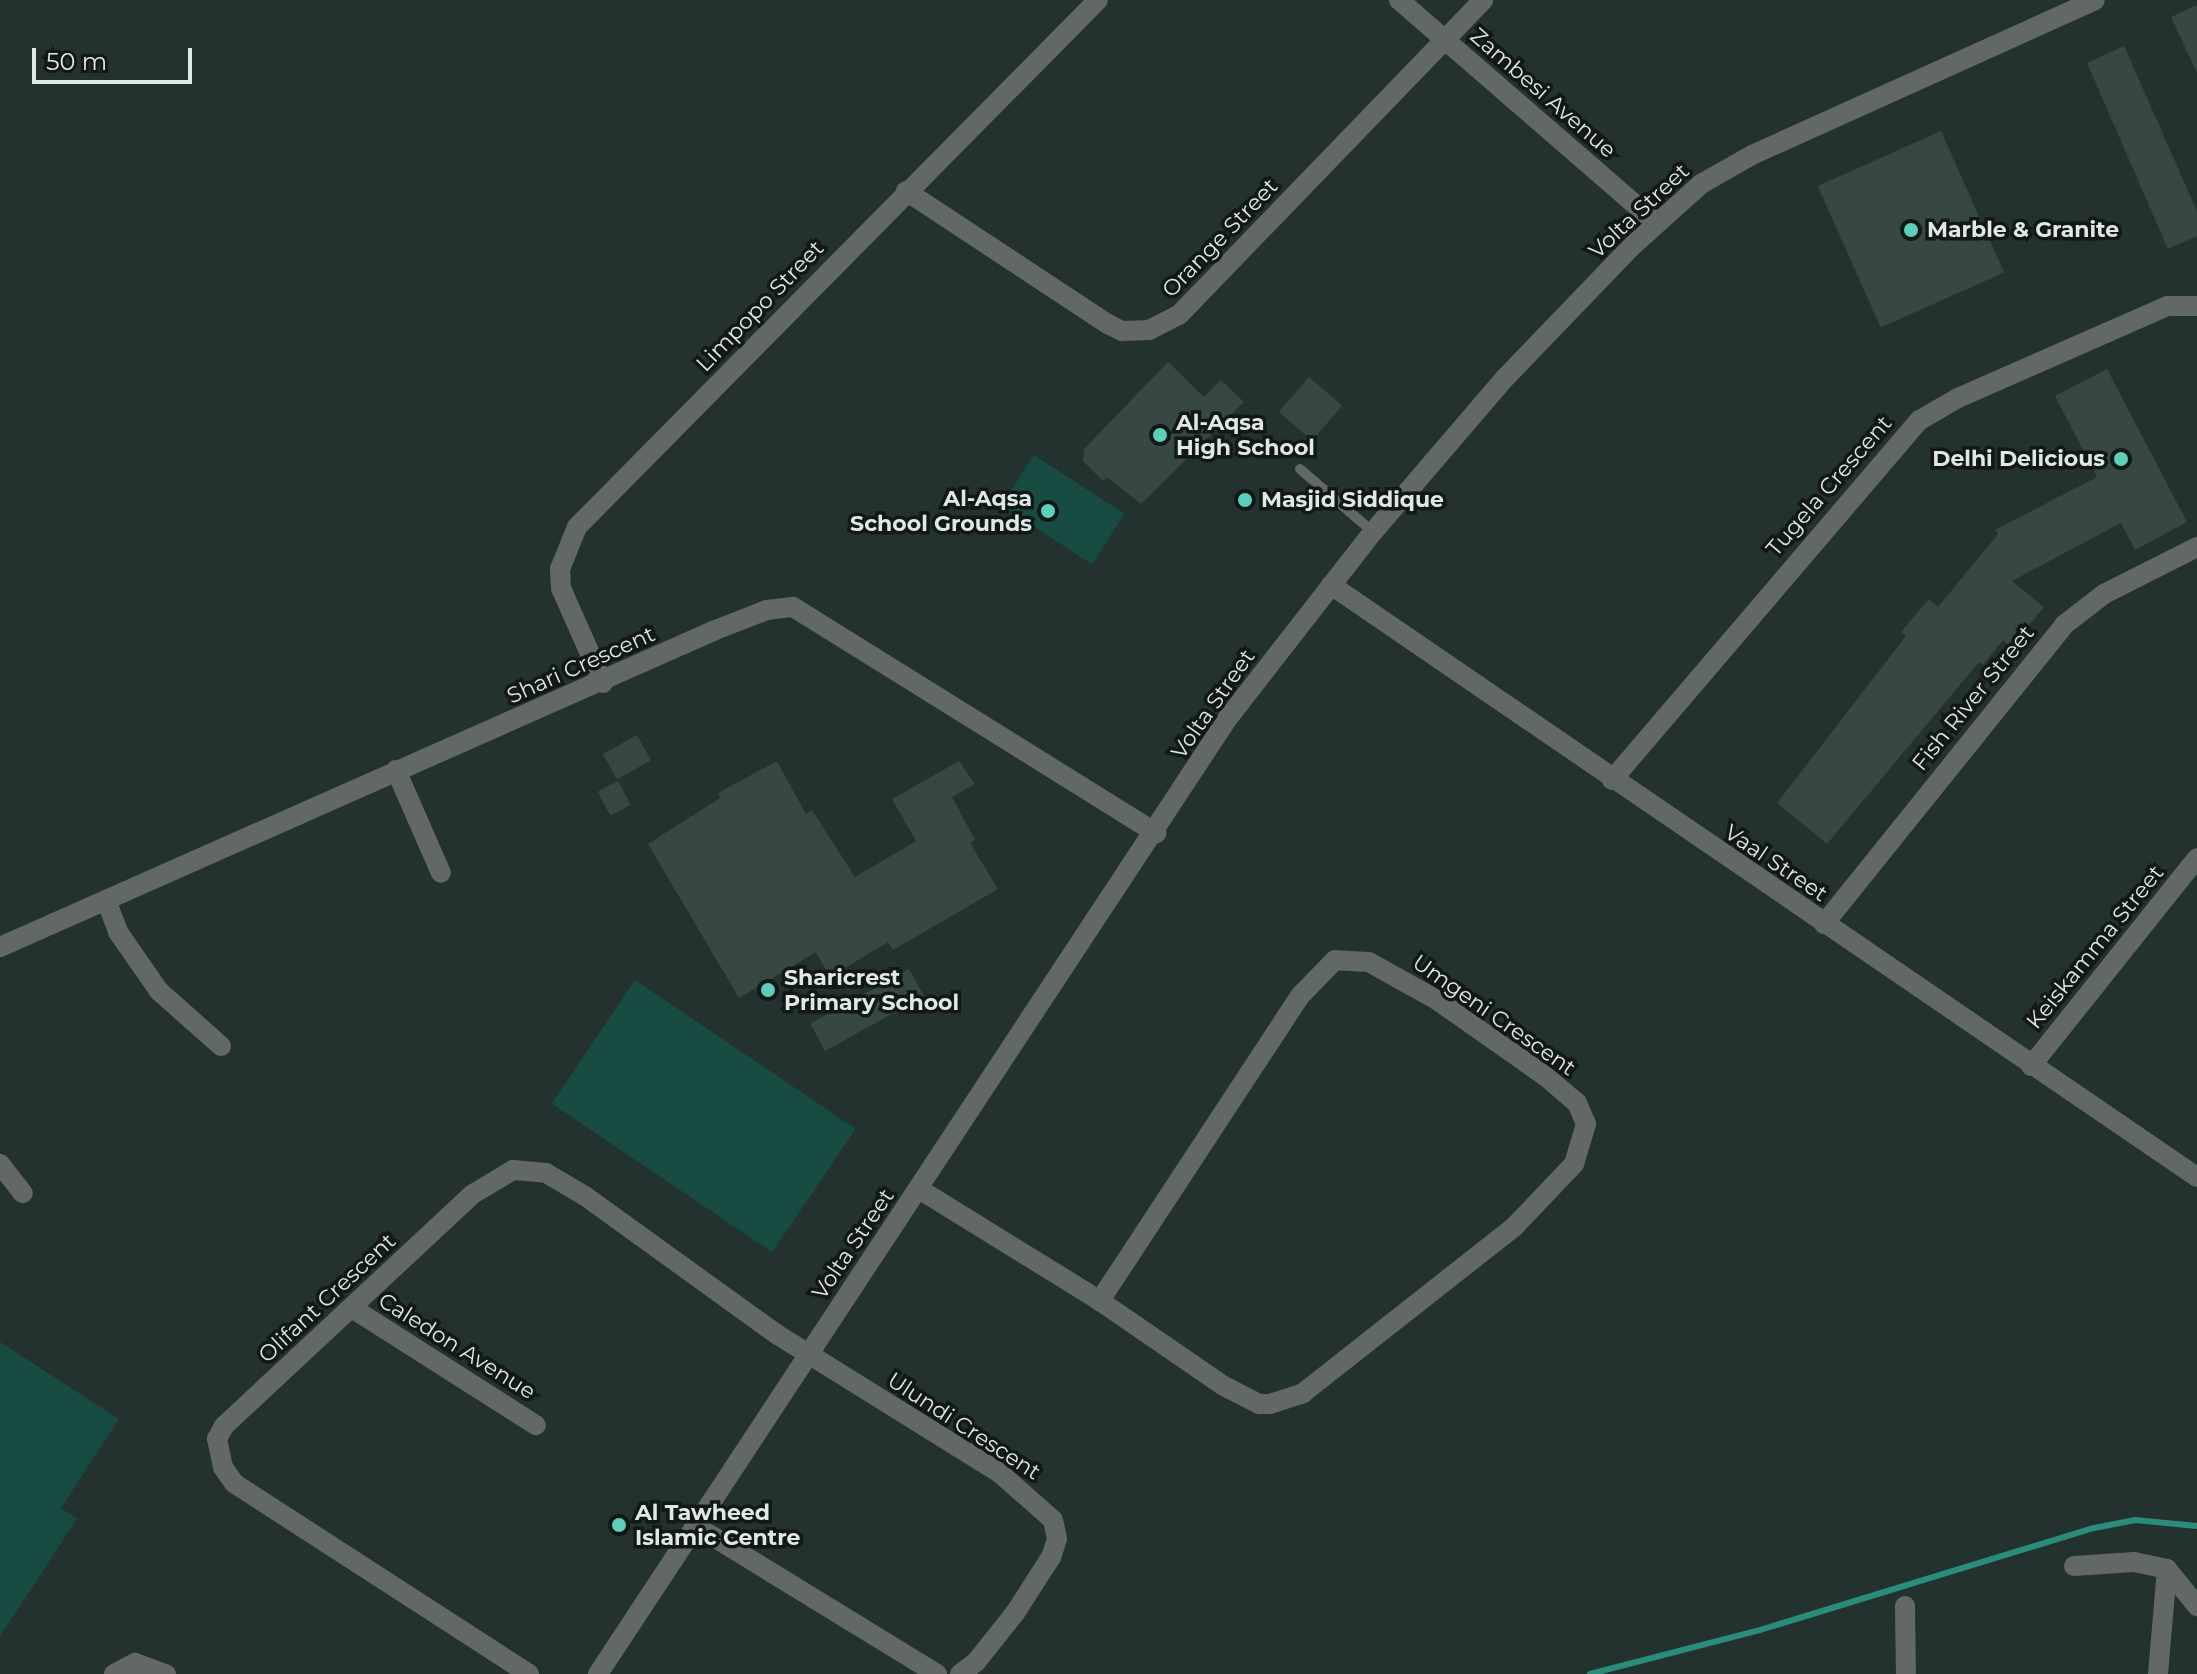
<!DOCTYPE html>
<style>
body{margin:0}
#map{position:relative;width:2197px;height:1674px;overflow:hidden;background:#23322e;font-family:Montserrat,sans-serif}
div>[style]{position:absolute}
.green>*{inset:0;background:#184b42;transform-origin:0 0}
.stream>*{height:6px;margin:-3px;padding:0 3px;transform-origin:3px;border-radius:3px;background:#2a8c7b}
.building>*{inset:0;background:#374743;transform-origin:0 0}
.service>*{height:10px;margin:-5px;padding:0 5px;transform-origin:5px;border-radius:5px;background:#616866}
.minor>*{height:20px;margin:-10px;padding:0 10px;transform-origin:10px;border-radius:10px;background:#616866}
.tertiary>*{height:20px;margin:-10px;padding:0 10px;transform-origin:10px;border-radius:10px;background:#616866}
.dots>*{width:22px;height:22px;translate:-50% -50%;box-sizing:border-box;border:4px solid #111816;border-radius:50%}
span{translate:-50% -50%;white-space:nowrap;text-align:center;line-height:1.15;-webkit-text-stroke:7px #111816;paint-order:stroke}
.street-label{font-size:22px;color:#dfe8e6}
.poi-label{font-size:22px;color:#dfe8e6;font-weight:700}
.left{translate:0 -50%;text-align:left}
.right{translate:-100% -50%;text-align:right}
.scale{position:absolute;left:32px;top:48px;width:160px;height:36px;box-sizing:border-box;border:4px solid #dfe8e6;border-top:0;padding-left:10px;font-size:24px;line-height:28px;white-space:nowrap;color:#dfe8e6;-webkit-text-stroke:6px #111816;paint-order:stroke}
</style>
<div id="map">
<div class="green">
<i style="left:1034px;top:455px;width:108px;height:60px;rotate:33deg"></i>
<i style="left:635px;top:980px;width:266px;height:149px;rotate:34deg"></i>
<i style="clip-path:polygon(0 1342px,119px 1419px,61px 1508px,77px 1519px,0 1636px)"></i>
</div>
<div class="stream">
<i style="left:1590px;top:1674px;width:176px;rotate:-14.5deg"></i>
<i style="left:1760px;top:1630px;width:349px;rotate:-17deg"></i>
<i style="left:2094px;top:1528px;width:42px;rotate:-11deg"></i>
<i style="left:2135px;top:1520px;width:62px;rotate:5.5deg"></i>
</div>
<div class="building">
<i style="clip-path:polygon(2197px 5px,2197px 73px,2171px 17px)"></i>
<i style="clip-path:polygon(2124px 46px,2197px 211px,2197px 236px,2168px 249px,2087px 63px)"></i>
<i style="left:1941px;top:131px;width:155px;height:135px;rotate:66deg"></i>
<i style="clip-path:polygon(1168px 362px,1204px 397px,1221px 380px,1244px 402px,1141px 504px,1107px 477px,1103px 481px,1083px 461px,1084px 449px)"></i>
<i style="clip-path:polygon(2107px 369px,2187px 522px,2135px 550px,2121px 523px,2012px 581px,2044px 607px,2011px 647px,2003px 640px,1983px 665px,1979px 662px,1827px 844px,1777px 803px,1906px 636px,1901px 632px,1929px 599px,1938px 607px,1998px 534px,1995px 530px,2097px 477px,2055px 396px)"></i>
<i style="left:1309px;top:377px;width:44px;height:46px;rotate:41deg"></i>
<i style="left:637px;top:735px;width:29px;height:39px;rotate:61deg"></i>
<i style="clip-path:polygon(777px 761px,806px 814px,812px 810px,855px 877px,916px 841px,892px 799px,959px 761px,975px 784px,952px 797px,975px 840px,970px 843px,998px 889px,893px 950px,888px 942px,830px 977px,816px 952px,739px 998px,648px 844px,720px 798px,718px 793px)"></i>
<i style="left:618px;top:781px;width:27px;height:23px;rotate:62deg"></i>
<i style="left:909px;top:969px;width:31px;height:113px;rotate:61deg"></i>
</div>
<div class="service">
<i style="left:1300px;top:469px;width:96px;rotate:40.8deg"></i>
</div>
<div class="minor">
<i style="left:1399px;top:0;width:340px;rotate:40.9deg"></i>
<i style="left:906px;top:191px;width:240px;rotate:33.4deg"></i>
<i style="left:1106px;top:323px;width:18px;rotate:27deg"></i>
<i style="left:1122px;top:331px;width:27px;rotate:-2deg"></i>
<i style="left:1149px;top:330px;width:34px;rotate:-27deg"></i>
<i style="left:1179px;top:315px;width:438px;rotate:-46deg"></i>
<i style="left:1331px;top:585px;width:1049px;rotate:34.36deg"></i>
<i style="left:603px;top:683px;width:104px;rotate:-113.9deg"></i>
<i style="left:561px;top:588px;width:19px;rotate:-93deg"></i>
<i style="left:560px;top:569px;width:45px;rotate:-68deg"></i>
<i style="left:577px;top:527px;width:741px;rotate:-45.33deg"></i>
<i style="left:396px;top:770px;width:112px;rotate:66.4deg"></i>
<i style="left:1612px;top:780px;width:474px;rotate:-49.5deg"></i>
<i style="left:1920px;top:420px;width:44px;rotate:-30.1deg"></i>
<i style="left:1958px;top:398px;width:229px;rotate:-23.7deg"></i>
<i style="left:2168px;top:306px;width:29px"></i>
<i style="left:106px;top:900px;width:34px;rotate:69deg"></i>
<i style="left:118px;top:932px;width:72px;rotate:55.2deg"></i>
<i style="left:159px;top:991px;width:83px;rotate:41.6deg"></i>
<i style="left:1824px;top:924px;width:383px;rotate:-51.2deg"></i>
<i style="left:2064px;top:625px;width:51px;rotate:-37.8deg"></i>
<i style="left:2104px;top:594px;width:104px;rotate:-26.8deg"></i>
<i style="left:0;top:947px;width:780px;rotate:-23.9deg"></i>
<i style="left:713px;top:631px;width:58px;rotate:-21.3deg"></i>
<i style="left:767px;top:610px;width:26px;rotate:-7deg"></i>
<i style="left:793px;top:607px;width:428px;rotate:31.9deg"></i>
<i style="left:2031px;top:1066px;width:266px;rotate:-51.4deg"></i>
<i style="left:0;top:1164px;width:37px;rotate:52deg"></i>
<i style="left:919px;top:1189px;width:213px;rotate:31.7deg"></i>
<i style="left:1100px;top:1301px;width:148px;rotate:34.5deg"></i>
<i style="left:1222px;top:1385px;width:42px;rotate:27.2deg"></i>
<i style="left:1259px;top:1404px;width:11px"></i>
<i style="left:1270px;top:1404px;width:35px;rotate:-18deg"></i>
<i style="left:1303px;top:1393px;width:270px;rotate:-38.2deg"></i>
<i style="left:1515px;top:1226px;width:86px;rotate:-46.4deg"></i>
<i style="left:1574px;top:1164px;width:42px;rotate:-73.3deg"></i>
<i style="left:1586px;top:1124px;width:23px;rotate:-113deg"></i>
<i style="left:1577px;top:1103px;width:42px;rotate:-139.8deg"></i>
<i style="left:1545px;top:1076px;width:132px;rotate:-144.9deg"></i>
<i style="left:1437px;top:1000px;width:78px;rotate:-150.8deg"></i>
<i style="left:1369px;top:962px;width:34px;rotate:-177deg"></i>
<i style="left:1335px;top:960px;width:50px;rotate:134.2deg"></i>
<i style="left:1300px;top:996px;width:365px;rotate:123.3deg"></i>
<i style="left:352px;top:1308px;width:218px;rotate:32.5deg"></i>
<i style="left:694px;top:1525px;width:285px;rotate:31.5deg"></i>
<i style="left:2074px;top:1566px;width:60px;rotate:-3.8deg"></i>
<i style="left:2134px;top:1562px;width:34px;rotate:12deg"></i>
<i style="left:2167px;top:1569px;width:48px;rotate:51deg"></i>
<i style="left:1905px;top:1606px;width:68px;rotate:89.2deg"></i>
<i style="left:114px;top:1674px;width:24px;rotate:-28deg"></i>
<i style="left:135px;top:1663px;width:33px;rotate:20deg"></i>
<i style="left:529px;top:1674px;width:351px;rotate:-147.1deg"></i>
<i style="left:234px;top:1483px;width:19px;rotate:-125deg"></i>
<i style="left:223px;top:1467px;width:29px;rotate:-102deg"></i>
<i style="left:217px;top:1439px;width:15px;rotate:-62deg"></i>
<i style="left:224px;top:1426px;width:340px;rotate:-43deg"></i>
<i style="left:473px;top:1194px;width:47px;rotate:-31deg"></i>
<i style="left:513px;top:1170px;width:33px;rotate:5deg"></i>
<i style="left:546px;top:1173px;width:45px;rotate:30.5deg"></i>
<i style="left:585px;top:1196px;width:238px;rotate:35.8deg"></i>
<i style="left:778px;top:1335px;width:263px;rotate:31.9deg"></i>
<i style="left:1001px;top:1474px;width:69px;rotate:41.5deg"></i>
<i style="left:1053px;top:1520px;width:19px;rotate:78deg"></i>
<i style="left:1057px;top:1539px;width:19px;rotate:108deg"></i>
<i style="left:1051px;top:1557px;width:67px;rotate:122.7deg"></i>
<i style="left:1015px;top:1613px;width:63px;rotate:128.5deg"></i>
<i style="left:976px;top:1662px;width:20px;rotate:143deg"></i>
<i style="left:2158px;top:1674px;width:105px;rotate:-85.1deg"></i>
</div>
<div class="tertiary">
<i style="left:598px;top:1674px;width:1145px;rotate:-56.62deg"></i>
<i style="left:1228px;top:718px;width:236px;rotate:-52.1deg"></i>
<i style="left:1373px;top:532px;width:204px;rotate:-49.4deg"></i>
<i style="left:1506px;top:377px;width:179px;rotate:-46.1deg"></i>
<i style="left:1630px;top:248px;width:96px;rotate:-42deg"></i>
<i style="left:1701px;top:184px;width:59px;rotate:-29.6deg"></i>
<i style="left:1752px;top:155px;width:376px;rotate:-24.3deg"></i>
</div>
<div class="dots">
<i style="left:1911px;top:230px;background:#5dceb9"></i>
<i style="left:1160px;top:435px;background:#5dceb9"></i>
<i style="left:2121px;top:459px;background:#5dceb9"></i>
<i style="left:1245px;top:500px;background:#5dceb9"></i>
<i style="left:1048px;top:511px;background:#5dceb9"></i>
<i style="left:768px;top:990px;background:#5dceb9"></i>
<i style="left:619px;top:1525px;background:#5dceb9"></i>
</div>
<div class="street-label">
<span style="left:1543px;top:93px;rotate:41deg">Zambesi Avenue</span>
<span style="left:1639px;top:211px;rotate:-43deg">Volta Street</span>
<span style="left:1220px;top:238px;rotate:-46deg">Orange Street</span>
<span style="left:760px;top:306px;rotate:-46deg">Limpopo Street</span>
<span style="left:1829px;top:486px;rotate:-49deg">Tugela Crescent</span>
<span style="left:581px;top:665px;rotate:-24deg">Shari Crescent</span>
<span style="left:1973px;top:698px;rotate:-51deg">Fish River Street</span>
<span style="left:1213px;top:704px;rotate:-55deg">Volta Street</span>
<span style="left:1776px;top:863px;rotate:34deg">Vaal Street</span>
<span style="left:2095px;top:947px;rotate:-51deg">Keiskamma Street</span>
<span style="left:1494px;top:1015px;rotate:35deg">Umgeni Crescent</span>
<span style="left:853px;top:1244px;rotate:-56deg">Volta Street</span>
<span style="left:327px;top:1298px;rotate:-43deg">Olifant Crescent</span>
<span style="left:457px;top:1346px;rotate:32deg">Caledon Avenue</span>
<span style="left:964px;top:1426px;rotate:33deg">Ulundi Crescent</span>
</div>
<div class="poi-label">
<span class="left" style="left:1927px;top:230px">Marble &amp; Granite</span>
<span class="left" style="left:1176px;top:435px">Al-Aqsa<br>High School</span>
<span class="right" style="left:2105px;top:459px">Delhi Delicious</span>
<span class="right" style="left:1032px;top:511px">Al-Aqsa<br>School Grounds</span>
<span class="left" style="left:1261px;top:500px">Masjid Siddique</span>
<span class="left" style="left:784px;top:990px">Sharicrest<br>Primary School</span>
<span class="left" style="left:635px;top:1525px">Al Tawheed<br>Islamic Centre</span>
</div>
<div class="scale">50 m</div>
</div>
